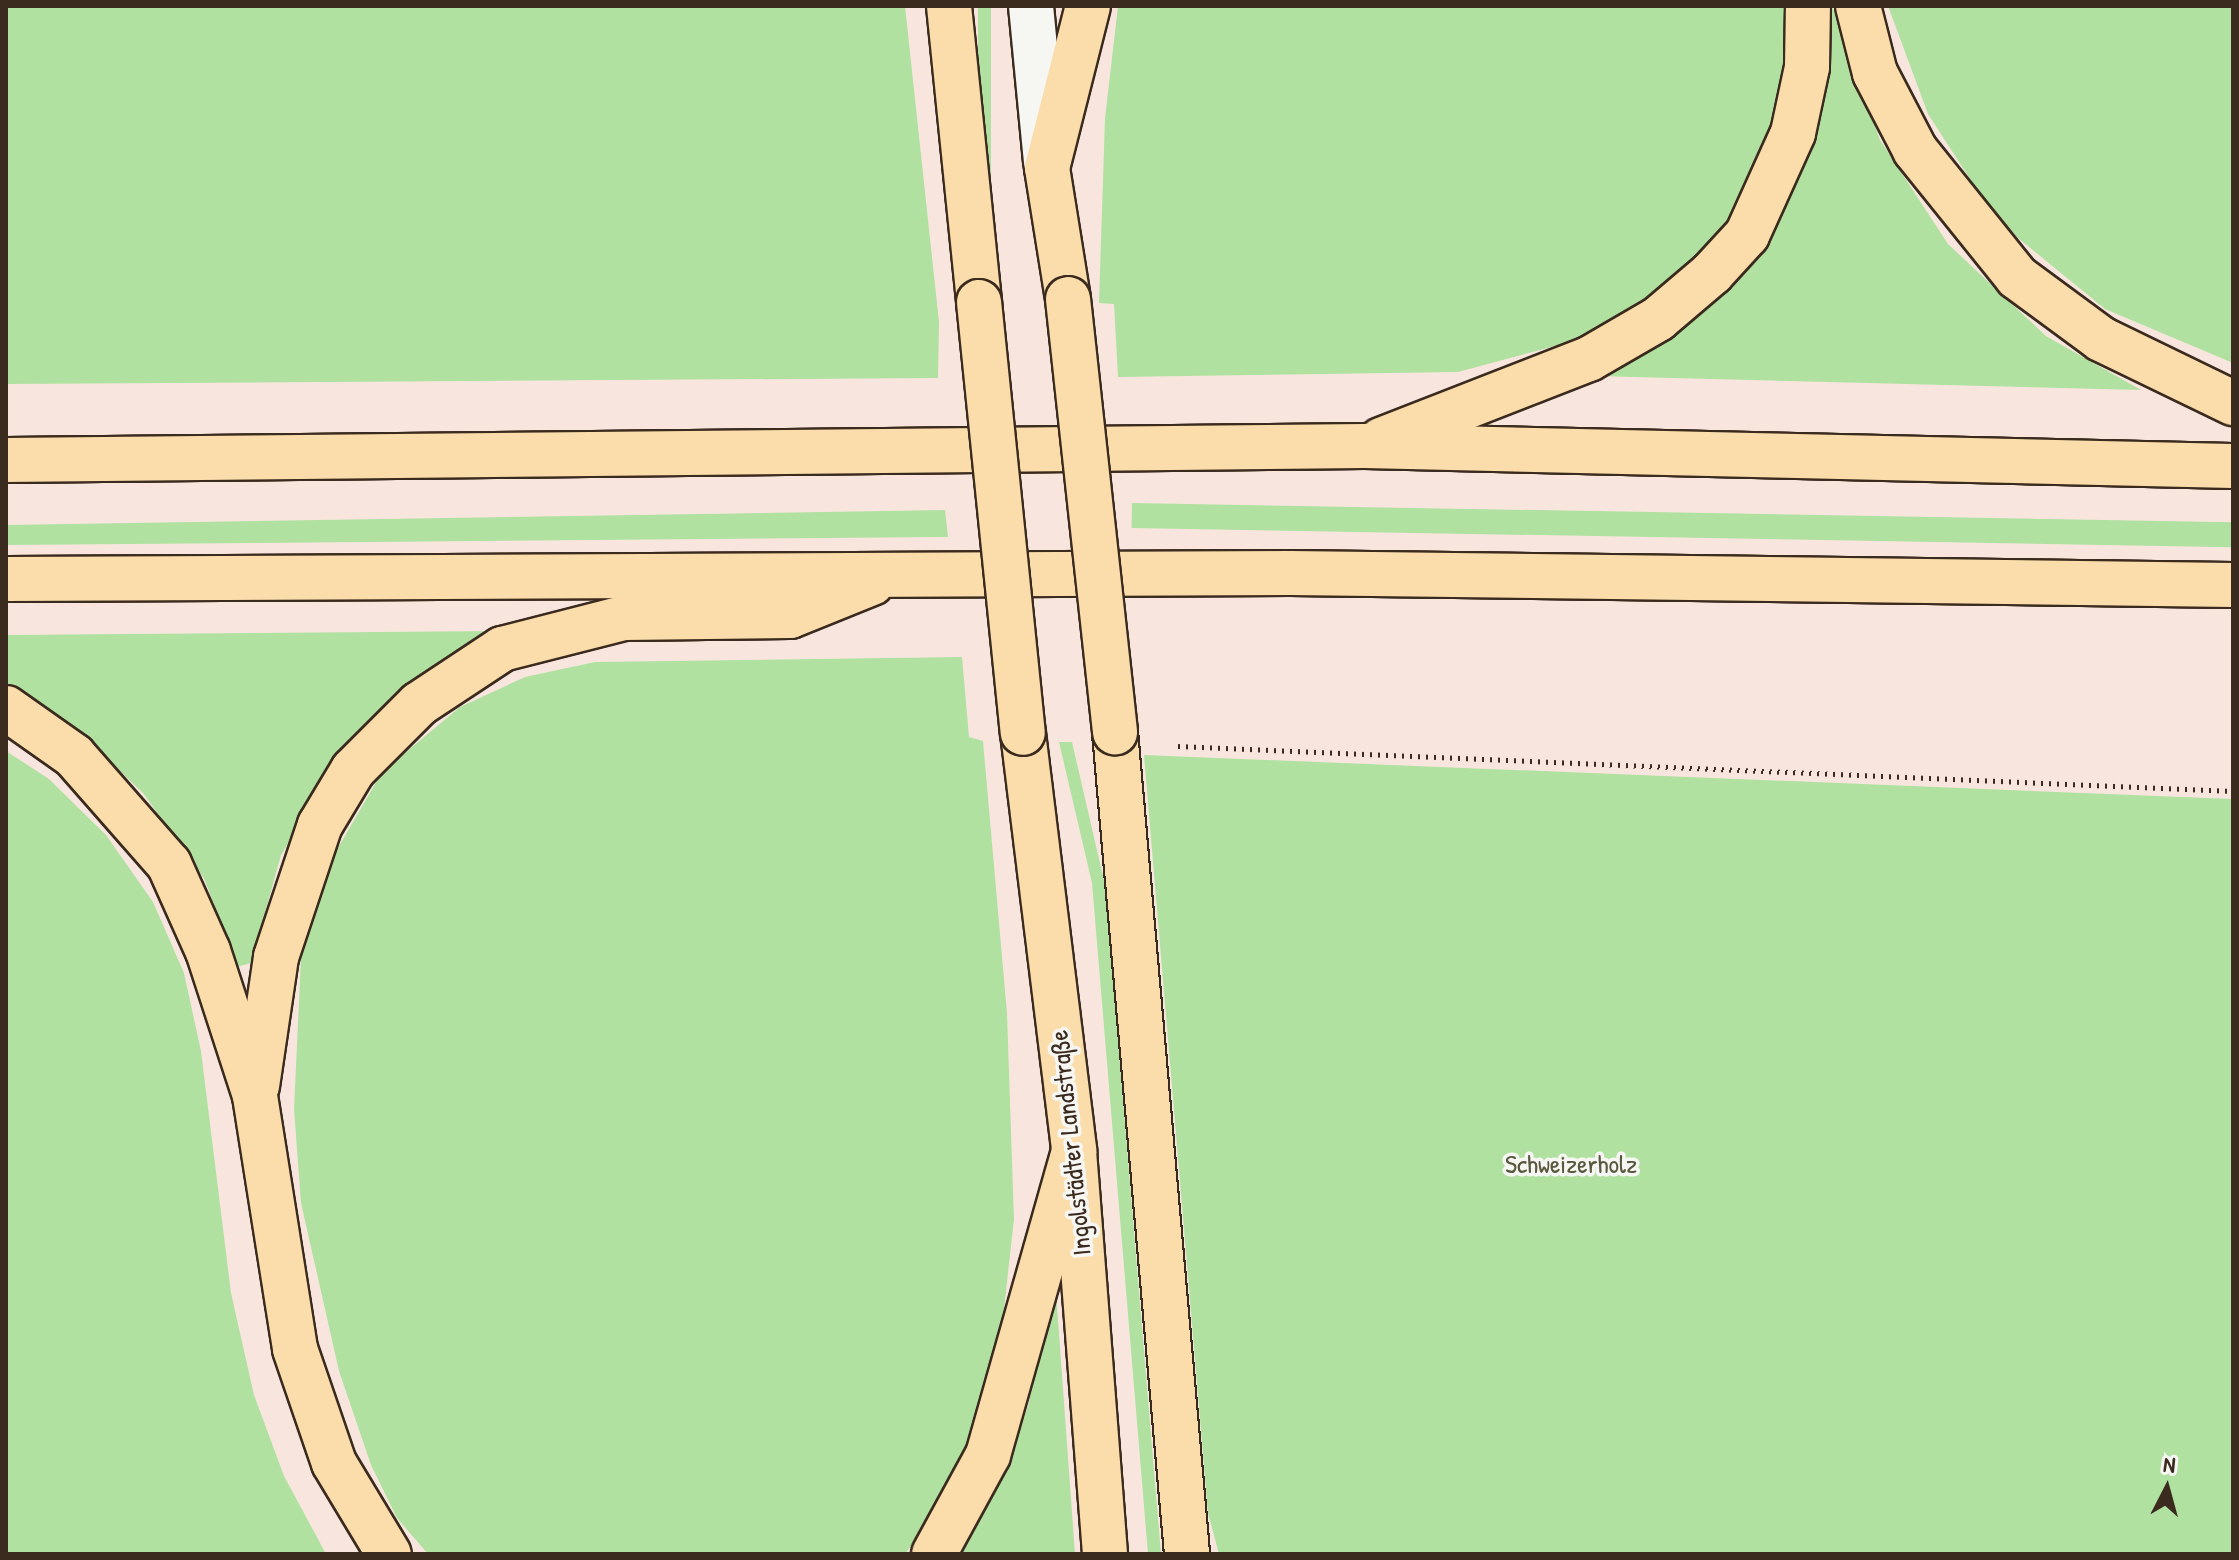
<!DOCTYPE html>
<meta charset="utf-8">
<style>
body{margin:0}
#map{position:relative;width:2239px;height:1560px;overflow:hidden;background:#f8e6de;font-family:"Patrick Hand",sans-serif}
div>[style]{position:absolute}
.green>*{inset:0;background:#b1e1a1;transform-origin:0 0}
.path>*{height:5px;margin-top:-2.5px;transform-origin:0;background:repeating-linear-gradient(90deg,#3b2a1e 0 2px,transparent 0 8px)}
.roads{filter:drop-shadow(2px 0 #3b2a1e) drop-shadow(-2px 0 #3b2a1e) drop-shadow(0 2px #3b2a1e) drop-shadow(0 -2px #3b2a1e)}
.secondary>*{height:44px;margin:-22px;padding:0 22px;transform-origin:22px;border-radius:22px;background:#f6f6f2}
.primary>*{height:44px;margin:-22px;padding:0 22px;transform-origin:22px;border-radius:22px;background:#faddab}
.highway>*{height:44px;margin:-22px;padding:0 22px;transform-origin:22px;border-radius:22px;background:#faddab}
.bridges{filter:drop-shadow(2px 0 #3b2a1e) drop-shadow(-2px 0 #3b2a1e) drop-shadow(0 2px #3b2a1e) drop-shadow(0 -2px #3b2a1e)}
.primary-bridge>*{height:44px;margin:-22px;padding:0 22px;transform-origin:22px;border-radius:22px;background:#faddab}
span{translate:-50% -50%;white-space:nowrap;text-align:center;line-height:1.15;-webkit-text-stroke:7px #f6f6f2;paint-order:stroke}
.street-label{font-size:26px;color:#3b2a1e}
.park-label{font-size:26px;color:#58583f}
.frame{position:absolute;inset:0;border:8px solid #3b2a1e;pointer-events:none}
.north{position:absolute;left:2127px;top:1448px;width:80px;height:80px;-webkit-text-stroke:6px #f6f6f2;paint-order:stroke;rotate:6deg;font-size:22px;font-weight:700;line-height:32px;text-align:center;color:#3b2a1e}
.north::after{content:'';display:block;margin:auto;width:28px;height:36px;background:#3b2a1e;clip-path:polygon(50% 0,100% 100%,50% 72%,0 100%)}
</style>
<div id="map">
<div class="green">
<i style="clip-path:polygon(6px 6px,905px 6px,939px 322px,938px 378px,6px 384px)"></i>
<i style="left:978px;top:6px;width:13px;height:304px"></i>
<i style="clip-path:polygon(1118px 6px,1790px 6px,1783px 98px,1756px 178px,1721px 237px,1667px 292px,1592px 336px,1458px 372px,1118px 377px,1114px 304px,1099px 303px,1105px 118px)"></i>
<i style="clip-path:polygon(1832px 6px,1880px 140px,1948px 244px,2046px 336px,2141px 390px,1594px 376px,1705px 304px)"></i>
<i style="clip-path:polygon(1888px 6px,2233px 6px,2233px 363px,2105px 309px,2018px 238px,1985px 202px,1928px 114px)"></i>
<i style="left:1132px;top:503px;width:1101px;height:25px;rotate:1deg"></i>
<i style="clip-path:polygon(945px 510px,948px 537px,6px 545px,6px 525px)"></i>
<i style="clip-path:polygon(500px 631px,308px 812px,281px 855px,251px 963px,237px 967px,204px 878px,143px 793px,78px 731px,6px 684px,6px 635px)"></i>
<i style="clip-path:polygon(962px 657px,969px 737px,983px 741px,1007px 1013px,1014px 1219px,1001px 1336px,971px 1444px,940px 1507px,905px 1554px,428px 1554px,397px 1518px,371px 1465px,339px 1371px,301px 1203px,294px 1109px,302px 937px,320px 879px,382px 772px,460px 707px,525px 677px,595px 662px)"></i>
<i style="clip-path:polygon(1059px 742px,1072px 742px,1105px 885px,1161px 1554px,1148px 1554px,1092px 883px)"></i>
<i style="clip-path:polygon(6px 751px,49px 779px,106px 835px,153px 902px,184px 973px,201px 1051px,231px 1293px,254px 1395px,284px 1476px,326px 1554px,6px 1554px)"></i>
<i style="clip-path:polygon(1144px 755px,2233px 799px,2233px 1554px,1219px 1554px,1208px 1513px)"></i>
<i style="clip-path:polygon(1056px 1292px,1075px 1554px,962px 1554px,1005px 1471px,1029px 1403px,1044px 1311px)"></i>
</div>
<div class="path">
<i style="left:1178px;top:746px;width:1056px;rotate:2.44deg"></i>
</div>
<div class="roads">
<div class="secondary">
<i style="left:1031px;top:6px;width:157px;rotate:84.5deg"></i>
</div>
<div class="primary">
<i style="left:949px;top:6px;width:298px;rotate:84.2deg"></i>
<i style="left:1047px;top:168px;width:133px;rotate:80.9deg"></i>
<i style="left:1115px;top:732px;width:825px;rotate:84.99deg"></i>
<i style="left:1023px;top:733px;width:421px;rotate:83deg"></i>
<i style="left:1074px;top:1151px;width:404px;rotate:85.6deg"></i>
</div>
<div class="highway">
<i style="left:1858px;top:6px;width:69px;rotate:75.8deg"></i>
<i style="left:1875px;top:73px;width:87px;rotate:62.5deg"></i>
<i style="left:1915px;top:150px;width:163px;rotate:51.2deg"></i>
<i style="left:2017px;top:277px;width:104px;rotate:36.4deg"></i>
<i style="left:2101px;top:339px;width:147px;rotate:25.9deg"></i>
<i style="left:1047px;top:168px;width:167px;rotate:-75.8deg"></i>
<i style="left:1381px;top:440px;width:223px;rotate:-21.3deg"></i>
<i style="left:1589px;top:359px;width:80px;rotate:-30.1deg"></i>
<i style="left:1658px;top:319px;width:71px;rotate:-40.4deg"></i>
<i style="left:1712px;top:273px;width:52px;rotate:-47.4deg"></i>
<i style="left:1747px;top:235px;width:112px;rotate:-65.7deg"></i>
<i style="left:1793px;top:133px;width:67px;rotate:-78deg"></i>
<i style="left:1807px;top:67px;width:61px;rotate:-89.1deg"></i>
<i style="left:6px;top:460px;width:1359px;rotate:-0.59deg"></i>
<i style="left:1365px;top:446px;width:868px;rotate:1.32deg"></i>
<i style="left:6px;top:579px;width:1284px;rotate:-0.27deg"></i>
<i style="left:1290px;top:573px;width:943px;rotate:0.73deg"></i>
<i style="left:6px;top:708px;width:83px;rotate:35.2deg"></i>
<i style="left:74px;top:756px;width:144px;rotate:48.7deg"></i>
<i style="left:169px;top:864px;width:95px;rotate:65.9deg"></i>
<i style="left:208px;top:951px;width:152px;rotate:72deg"></i>
<i style="left:255px;top:1096px;width:256px;rotate:81deg"></i>
<i style="left:295px;top:1349px;width:120px;rotate:71.1deg"></i>
<i style="left:334px;top:1463px;width:106px;rotate:58.9deg"></i>
<i style="left:257px;top:1086px;width:130px;rotate:-81.6deg"></i>
<i style="left:276px;top:957px;width:139px;rotate:-71.6deg"></i>
<i style="left:320px;top:825px;width:64px;rotate:-59deg"></i>
<i style="left:353px;top:770px;width:93px;rotate:-45deg"></i>
<i style="left:419px;top:704px;width:100px;rotate:-33.5deg"></i>
<i style="left:502px;top:649px;width:126px;rotate:-14.3deg"></i>
<i style="left:624px;top:618px;width:166px;rotate:-0.7deg"></i>
<i style="left:790px;top:616px;width:88px;rotate:-21.9deg"></i>
<i style="left:934px;top:1554px;width:113px;rotate:-61.4deg"></i>
<i style="left:988px;top:1455px;width:316px;rotate:-74.2deg"></i>
</div>
</div>
<div class="bridges">
<div class="primary-bridge">
<i style="left:1068px;top:299px;width:436px;rotate:83.8deg"></i>
<i style="left:979px;top:302px;width:433px;rotate:84.2deg"></i>
</div>
</div>
<div class="street-label">
<span style="left:1070px;top:1143px;rotate:-96deg">Ingolstädter Landstraße</span>
</div>
<div class="park-label">
<span style="left:1571px;top:1164px">Schweizerholz</span>
</div>
<div class="frame"></div>
<div class="north">N</div>
</div>
